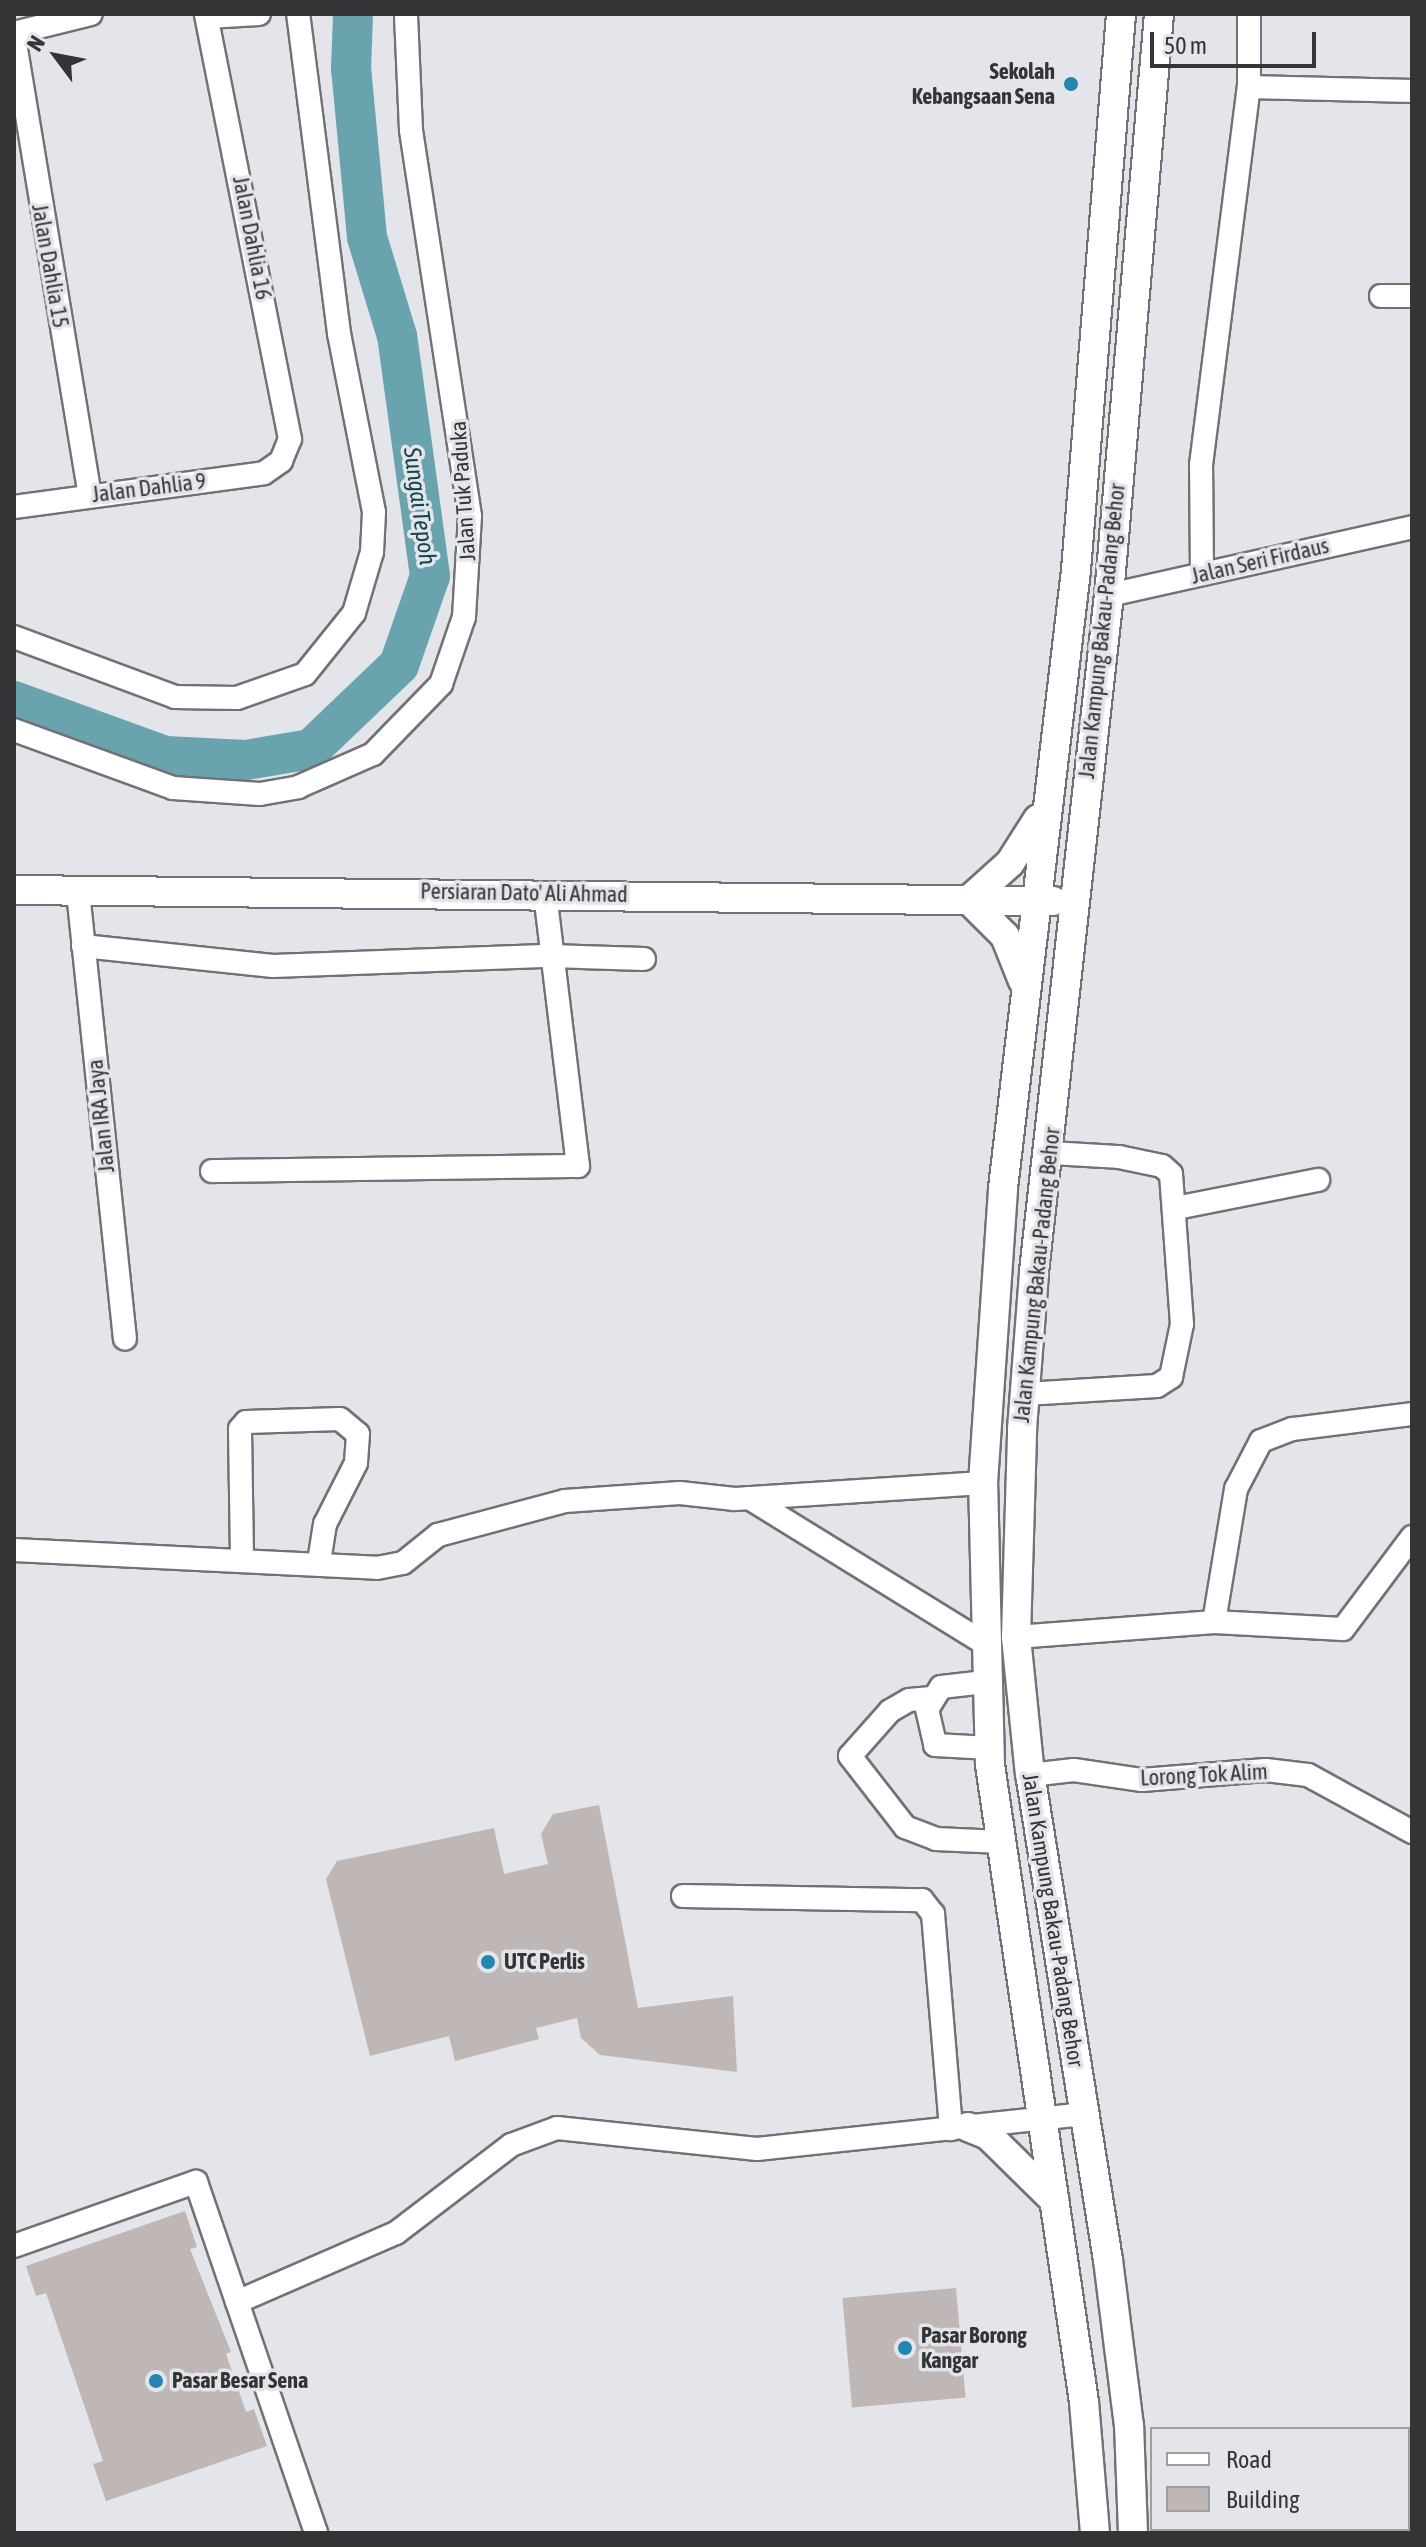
<!DOCTYPE html>
<style>
body{margin:0}
#map{position:relative;width:1426px;height:2547px;overflow:hidden;background:#e4e4eb;font-family:"Asap Condensed",sans-serif}
div>[style]{position:absolute}
.river>*{height:40px;margin:-20px;padding:0 20px;transform-origin:20px;border-radius:20px;background:#68a3ae}
.building>*{inset:0;background:#bfb7b6;transform-origin:0 0}
.roads{filter:drop-shadow(2px 0 #717177) drop-shadow(-2px 0 #717177) drop-shadow(0 2px #717177) drop-shadow(0 -2px #717177)}
.minor>*{height:22px;margin:-11px;padding:0 11px;transform-origin:11px;border-radius:11px;background:#fff}
.tertiary>*{height:28px;margin:-14px;padding:0 14px;transform-origin:14px;border-radius:14px;background:#fff}
.dots>*{width:22px;height:22px;translate:-50% -50%;box-sizing:border-box;border:4px solid #e4e4eb;border-radius:50%}
span{translate:-50% -50%;white-space:nowrap;text-align:center;line-height:1.15;-webkit-text-stroke:7px #e4e4eb;paint-order:stroke}
.poi-label{font-size:22px;color:#343436;font-weight:700}
.right{translate:-100% -50%;text-align:right}
.left{translate:0 -50%;text-align:left}
.street-label{font-size:22px;color:#343436}
.water-label{font-size:24px;color:#10464f;font-style:italic}
.frame{position:absolute;inset:0;border:16px solid #343436;pointer-events:none}
.legend{position:absolute;left:1150px;top:2427px;width:260px;height:104px;box-sizing:border-box;background:#e4e4eb;border:2px solid #9e9ea3;margin:0;padding:10px 14px;list-style:none;font-size:24px;color:#343436}
.legend li{display:flex;align-items:center;gap:16px;height:40px}
.legend b{width:40px;border:2px solid #9e9ea3}
.north{position:absolute;left:16px;top:16px;width:80px;height:80px;-webkit-text-stroke:6px #e4e4eb;paint-order:stroke;rotate:302deg;font-size:22px;font-weight:700;line-height:32px;text-align:center;color:#343436}
.north::after{content:'';display:block;margin:auto;width:28px;height:36px;background:#343436;clip-path:polygon(50% 0,100% 100%,50% 72%,0 100%)}
.scale{position:absolute;left:1150px;top:32px;width:166px;height:36px;box-sizing:border-box;border:4px solid #343436;border-top:0;padding-left:10px;font-size:24px;line-height:28px;white-space:nowrap;color:#343436;-webkit-text-stroke:6px #e4e4eb;paint-order:stroke}
</style>
<div id="map">
<div class="river">
<i style="left:14px;top:701px;width:161px;rotate:20deg"></i>
<i style="left:165px;top:756px;width:81px;rotate:2.8deg"></i>
<i style="left:246px;top:760px;width:66px;rotate:-9.6deg"></i>
<i style="left:311px;top:749px;width:122px;rotate:-43.7deg"></i>
<i style="left:399px;top:665px;width:94px;rotate:-70.8deg"></i>
<i style="left:430px;top:576px;width:242px;rotate:-97.8deg"></i>
<i style="left:397px;top:336px;width:103px;rotate:-106.9deg"></i>
<i style="left:367px;top:237px;width:169px;rotate:-95.4deg"></i>
<i style="left:351px;top:69px;width:55px;rotate:-87.9deg"></i>
</div>
<div class="building">
<i style="clip-path:polygon(599px 1805px,638px 2008px,733px 1996px,737px 2072px,600px 2055px,581px 2038px,577px 2018px,536px 2028px,539px 2039px,455px 2061px,449px 2036px,370px 2056px,326px 1879px,337px 1861px,494px 1828px,504px 1874px,548px 1864px,541px 1834px,553px 1814px)"></i>
<i style="clip-path:polygon(185px 2211px,197px 2247px,190px 2249px,231px 2352px,226px 2354px,246px 2412px,254px 2409px,267px 2446px,106px 2501px,93px 2464px,103px 2461px,46px 2293px,36px 2296px,26px 2266px)"></i>
<i style="left:956px;top:2288px;width:110px;height:114px;rotate:85deg"></i>
</div>
<div class="roads">
<div class="minor">
<i style="left:207px;top:17px;width:52px;rotate:-3.3deg"></i>
<i style="left:14px;top:33px;width:79px;rotate:-13.9deg"></i>
<i style="left:14px;top:37px;width:464px;rotate:80.6deg"></i>
<i style="left:1249px;top:87px;width:163px;rotate:1.4deg"></i>
<i style="left:1381px;top:296px;width:31px"></i>
<i style="left:14px;top:507px;width:252px;rotate:-7.7deg"></i>
<i style="left:264px;top:473px;width:21px;rotate:-35deg"></i>
<i style="left:281px;top:461px;width:24px;rotate:-68deg"></i>
<i style="left:290px;top:439px;width:433px;rotate:-101.2deg"></i>
<i style="left:1202px;top:574px;width:109px;rotate:-90.5deg"></i>
<i style="left:1201px;top:465px;width:381px;rotate:-82.8deg"></i>
<i style="left:1249px;top:87px;width:73px;rotate:-90deg"></i>
<i style="left:1109px;top:595px;width:311px;rotate:-12.6deg"></i>
<i style="left:14px;top:637px;width:172px;rotate:20.4deg"></i>
<i style="left:175px;top:697px;width:62px;rotate:0.9deg"></i>
<i style="left:237px;top:698px;width:72px;rotate:-19.4deg"></i>
<i style="left:305px;top:674px;width:78px;rotate:-51.2deg"></i>
<i style="left:354px;top:613px;width:64px;rotate:-73.6deg"></i>
<i style="left:372px;top:552px;width:40px;rotate:-87.1deg"></i>
<i style="left:374px;top:512px;width:182px;rotate:-101.1deg"></i>
<i style="left:339px;top:333px;width:322px;rotate:-97.3deg"></i>
<i style="left:14px;top:730px;width:169px;rotate:20deg"></i>
<i style="left:173px;top:788px;width:87px;rotate:3.9deg"></i>
<i style="left:260px;top:794px;width:39px;rotate:-10deg"></i>
<i style="left:298px;top:787px;width:82px;rotate:-23.7deg"></i>
<i style="left:373px;top:754px;width:98px;rotate:-45.8deg"></i>
<i style="left:441px;top:684px;width:71px;rotate:-71.1deg"></i>
<i style="left:464px;top:617px;width:101px;rotate:-86.6deg"></i>
<i style="left:470px;top:516px;width:390px;rotate:-98.7deg"></i>
<i style="left:411px;top:130px;width:116px;rotate:-92.5deg"></i>
<i style="left:78px;top:892px;width:449px;rotate:84deg"></i>
<i style="left:83px;top:946px;width:191px;rotate:6deg"></i>
<i style="left:273px;top:966px;width:277px;rotate:-2.1deg"></i>
<i style="left:550px;top:956px;width:94px;rotate:1.8deg"></i>
<i style="left:212px;top:1171px;width:366px;rotate:-0.8deg"></i>
<i style="left:578px;top:1166px;width:274px;rotate:-96.9deg"></i>
<i style="left:1176px;top:1208px;width:145px;rotate:-11.2deg"></i>
<i style="left:1025px;top:1394px;width:132px;rotate:-3.5deg"></i>
<i style="left:1157px;top:1386px;width:17px;rotate:-33deg"></i>
<i style="left:1171px;top:1377px;width:54px;rotate:-78.3deg"></i>
<i style="left:1182px;top:1324px;width:150px;rotate:-94.2deg"></i>
<i style="left:1171px;top:1174px;width:12px;rotate:-138deg"></i>
<i style="left:1162px;top:1166px;width:44px;rotate:-168.2deg"></i>
<i style="left:1119px;top:1157px;width:70px;rotate:-176.7deg"></i>
<i style="left:749px;top:1498px;width:274px;rotate:31.7deg"></i>
<i style="left:14px;top:1550px;width:363px;rotate:2.8deg"></i>
<i style="left:377px;top:1568px;width:26px;rotate:-11deg"></i>
<i style="left:403px;top:1563px;width:45px;rotate:-38.7deg"></i>
<i style="left:438px;top:1535px;width:131px;rotate:-15deg"></i>
<i style="left:565px;top:1501px;width:115px;rotate:-4deg"></i>
<i style="left:680px;top:1493px;width:55px;rotate:6.2deg"></i>
<i style="left:735px;top:1499px;width:249px;rotate:-3.7deg"></i>
<i style="left:242px;top:1557px;width:128px;rotate:-90.9deg"></i>
<i style="left:240px;top:1429px;width:9px;rotate:-49deg"></i>
<i style="left:246px;top:1422px;width:94px;rotate:-1.8deg"></i>
<i style="left:340px;top:1419px;width:23px;rotate:40deg"></i>
<i style="left:358px;top:1434px;width:29px;rotate:94deg"></i>
<i style="left:356px;top:1463px;width:68px;rotate:116.9deg"></i>
<i style="left:325px;top:1524px;width:39px;rotate:99deg"></i>
<i style="left:1214px;top:1622px;width:129px;rotate:3.1deg"></i>
<i style="left:1343px;top:1629px;width:115px;rotate:-53.1deg"></i>
<i style="left:1016px;top:1637px;width:199px;rotate:-4.3deg"></i>
<i style="left:1214px;top:1622px;width:135px;rotate:-80.6deg"></i>
<i style="left:1236px;top:1489px;width:54px;rotate:-62.5deg"></i>
<i style="left:1261px;top:1441px;width:34px;rotate:-21deg"></i>
<i style="left:1293px;top:1429px;width:120px;rotate:-7.2deg"></i>
<i style="left:985px;top:1682px;width:44px;rotate:173.5deg"></i>
<i style="left:941px;top:1687px;width:26px;rotate:122deg"></i>
<i style="left:927px;top:1709px;width:37px;rotate:77deg"></i>
<i style="left:935px;top:1745px;width:55px;rotate:3.1deg"></i>
<i style="left:931px;top:1698px;width:22px;rotate:175deg"></i>
<i style="left:909px;top:1700px;width:22px;rotate:150deg"></i>
<i style="left:890px;top:1711px;width:60px;rotate:131.6deg"></i>
<i style="left:850px;top:1756px;width:90px;rotate:52.2deg"></i>
<i style="left:905px;top:1827px;width:33px;rotate:21deg"></i>
<i style="left:936px;top:1839px;width:65px;rotate:2.6deg"></i>
<i style="left:1030px;top:1775px;width:44px;rotate:-6.5deg"></i>
<i style="left:1074px;top:1770px;width:69px;rotate:8.4deg"></i>
<i style="left:1142px;top:1780px;width:124px;rotate:-4.6deg"></i>
<i style="left:1266px;top:1770px;width:42px;rotate:6.8deg"></i>
<i style="left:1308px;top:1775px;width:119px;rotate:28.7deg"></i>
<i style="left:683px;top:1896px;width:239px;rotate:1deg"></i>
<i style="left:922px;top:1900px;width:18px;rotate:52deg"></i>
<i style="left:933px;top:1914px;width:216px;rotate:85.2deg"></i>
<i style="left:14px;top:2246px;width:193px;rotate:-19.4deg"></i>
<i style="left:196px;top:2182px;width:371px;rotate:71.1deg"></i>
<i style="left:237px;top:2302px;width:173px;rotate:-23.5deg"></i>
<i style="left:396px;top:2233px;width:145px;rotate:-37.4deg"></i>
<i style="left:511px;top:2145px;width:49px;rotate:-20.3deg"></i>
<i style="left:557px;top:2128px;width:201px;rotate:6deg"></i>
<i style="left:757px;top:2149px;width:329px;rotate:-6.1deg"></i>
</div>
<div class="tertiary">
<i style="left:14px;top:890px;width:1039px;rotate:0.61deg"></i>
<i style="left:969px;top:900px;width:55px;rotate:-42.1deg"></i>
<i style="left:1010px;top:863px;width:52px;rotate:-57.5deg"></i>
<i style="left:969px;top:900px;width:51px;rotate:45deg"></i>
<i style="left:1005px;top:936px;width:48px;rotate:68.2deg"></i>
<i style="left:968px;top:2127px;width:22px;rotate:22deg"></i>
<i style="left:988px;top:2135px;width:93px;rotate:44.6deg"></i>
<i style="left:1095px;top:2533px;width:131px;rotate:-94.8deg"></i>
<i style="left:1084px;top:2402px;width:644px;rotate:-98.39deg"></i>
<i style="left:990px;top:1765px;width:282px;rotate:-91.4deg"></i>
<i style="left:983px;top:1483px;width:296px;rotate:-86.1deg"></i>
<i style="left:1003px;top:1188px;width:622px;rotate:-83.26deg"></i>
<i style="left:1076px;top:570px;width:558px;rotate:-85.37deg"></i>
<i style="left:1133px;top:2533px;width:107px;rotate:-92.1deg"></i>
<i style="left:1129px;top:2426px;width:167px;rotate:-97.2deg"></i>
<i style="left:1108px;top:2260px;width:491px;rotate:-99.1deg"></i>
<i style="left:1030px;top:1775px;width:139px;rotate:-95.8deg"></i>
<i style="left:1016px;top:1637px;width:208px;rotate:-88.3deg"></i>
<i style="left:1022px;top:1429px;width:157px;rotate:-85.6deg"></i>
<i style="left:1034px;top:1272px;width:681px;rotate:-83.68deg"></i>
<i style="left:1109px;top:595px;width:583px;rotate:-85.08deg"></i>
</div>
</div>
<div class="dots">
<i style="left:1071px;top:84px;background:#2286b0"></i>
<i style="left:488px;top:1962px;background:#2286b0"></i>
<i style="left:905px;top:2348px;background:#2286b0"></i>
<i style="left:156px;top:2381px;background:#2286b0"></i>
</div>
<div class="poi-label">
<span class="right" style="left:1055px;top:84px">Sekolah<br>Kebangsaan Sena</span>
<span class="left" style="left:504px;top:1962px">UTC Perlis</span>
<span class="left" style="left:921px;top:2348px">Pasar Borong<br>Kangar</span>
<span class="left" style="left:172px;top:2381px">Pasar Besar Sena</span>
</div>
<div class="street-label">
<span style="left:252px;top:238px;rotate:79deg">Jalan Dahlia 16</span>
<span style="left:50px;top:266px;rotate:80deg">Jalan Dahlia 15</span>
<span style="left:149px;top:488px;rotate:-7deg">Jalan Dahlia 9</span>
<span style="left:463px;top:491px;rotate:-94deg">Jalan Tuk Paduka</span>
<span style="left:1260px;top:561px;rotate:-13deg">Jalan Seri Firdaus</span>
<span style="left:1102px;top:631px;rotate:-84deg">Jalan Kampung Bakau-Padang Behor</span>
<span style="left:524px;top:893px;rotate:1deg">Persiaran Dato' Ali Ahmad</span>
<span style="left:101px;top:1116px;rotate:-96deg">Jalan IRA Jaya</span>
<span style="left:1037px;top:1275px;rotate:-84deg">Jalan Kampung Bakau-Padang Behor</span>
<span style="left:1204px;top:1775px;rotate:-3deg">Lorong Tok Alim</span>
<span style="left:1053px;top:1920px;rotate:81deg">Jalan Kampung Bakau-Padang Behor</span>
</div>
<div class="water-label">
<span style="left:420px;top:506px;rotate:82deg">Sungai Tepoh</span>
</div>
<div class="frame"></div>
<ul class="legend">
<li><b style="height:10px;background:#fff"></b>Road</li>
<li><b style="height:22px;background:#bfb7b6"></b>Building</li>
</ul>
<div class="north">N</div>
<div class="scale">50 m</div>
</div>
